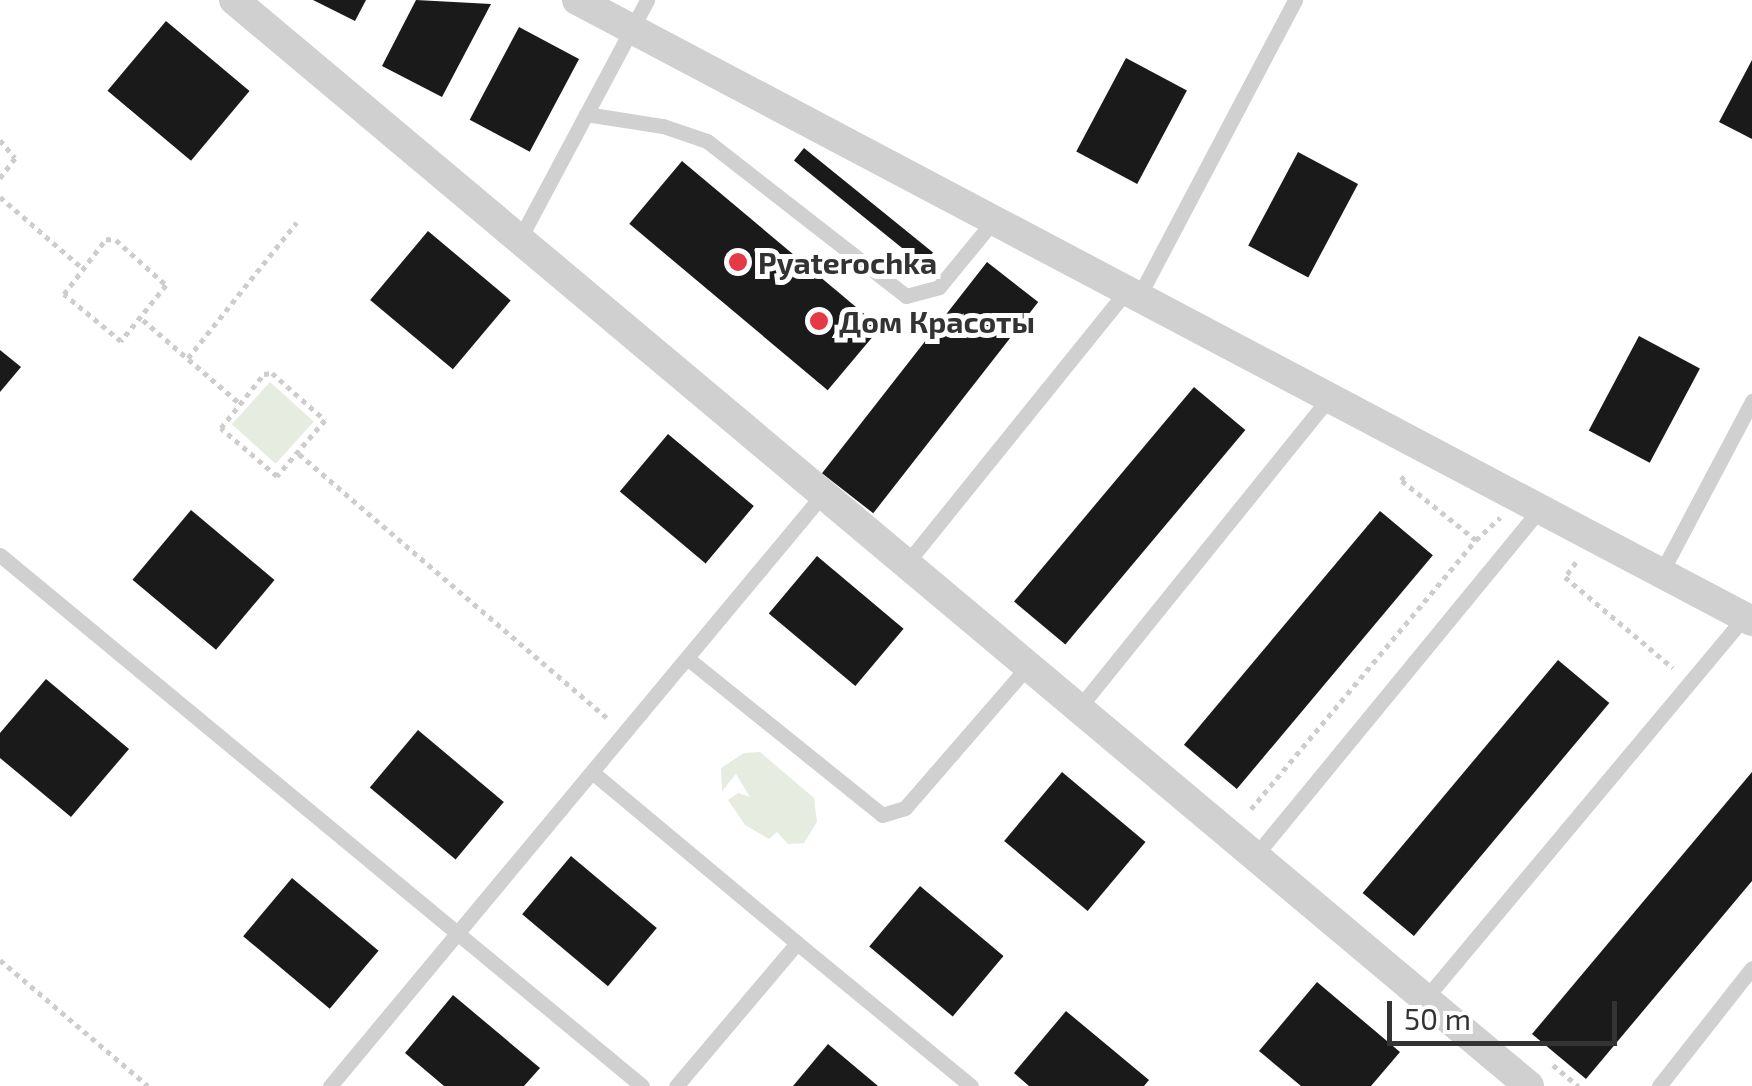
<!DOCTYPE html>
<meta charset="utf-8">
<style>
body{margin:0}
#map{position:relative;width:1752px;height:1086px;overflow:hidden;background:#fff;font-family:"Exo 2",sans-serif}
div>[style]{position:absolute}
.green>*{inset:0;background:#e6ecdf;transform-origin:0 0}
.building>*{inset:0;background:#1a1a1a;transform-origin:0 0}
.path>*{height:5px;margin-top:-2.5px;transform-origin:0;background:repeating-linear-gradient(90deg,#cdcdcd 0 5px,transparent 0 10px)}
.service>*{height:15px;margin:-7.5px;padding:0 7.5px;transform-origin:7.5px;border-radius:7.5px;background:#d0d0d0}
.minor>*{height:30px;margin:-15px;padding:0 15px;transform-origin:15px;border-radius:15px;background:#d0d0d0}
.dots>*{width:28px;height:28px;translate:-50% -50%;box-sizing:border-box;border:5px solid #fff;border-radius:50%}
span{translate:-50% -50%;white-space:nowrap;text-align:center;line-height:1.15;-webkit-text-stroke:10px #fff;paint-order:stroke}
.poi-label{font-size:30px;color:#333;font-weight:700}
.left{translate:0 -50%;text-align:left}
.scale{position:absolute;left:1387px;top:1001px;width:230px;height:45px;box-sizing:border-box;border:5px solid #333;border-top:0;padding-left:12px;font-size:30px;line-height:35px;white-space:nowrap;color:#333;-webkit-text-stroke:8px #fff;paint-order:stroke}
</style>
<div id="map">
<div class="green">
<i style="left:270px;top:382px;width:59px;height:57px;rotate:42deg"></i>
<i style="clip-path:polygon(760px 752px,814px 798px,817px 822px,804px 843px,788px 844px,777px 832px,769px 839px,745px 825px,728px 800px,738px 793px,750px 797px,736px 774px,722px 791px,721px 768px,744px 753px)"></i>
</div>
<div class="building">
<i style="clip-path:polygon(313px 0,366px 0,355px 21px)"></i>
<i style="clip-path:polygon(416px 0,491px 4px,442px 97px,382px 66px)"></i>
<i style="left:166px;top:21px;width:109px;height:91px;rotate:40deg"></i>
<i style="left:519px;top:27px;width:68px;height:105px;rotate:28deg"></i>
<i style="left:1126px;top:58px;width:69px;height:106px;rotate:28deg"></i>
<i style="clip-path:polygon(1752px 60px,1752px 139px,1719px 122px)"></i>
<i style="left:804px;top:148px;width:166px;height:16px;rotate:39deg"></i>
<i style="left:1298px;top:152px;width:68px;height:106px;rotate:28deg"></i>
<i style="left:682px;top:161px;width:259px;height:82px;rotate:40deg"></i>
<i style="left:428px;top:231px;width:108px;height:90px;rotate:40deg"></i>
<i style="left:987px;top:262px;width:65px;height:268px;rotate:38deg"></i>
<i style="left:1639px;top:336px;width:69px;height:107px;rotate:28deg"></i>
<i style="clip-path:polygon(0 350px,21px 367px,0 392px)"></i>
<i style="left:1194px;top:387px;width:67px;height:280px;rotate:40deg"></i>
<i style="left:668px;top:434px;width:112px;height:75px;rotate:40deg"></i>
<i style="left:191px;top:510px;width:109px;height:91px;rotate:40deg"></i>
<i style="left:1380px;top:511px;width:69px;height:305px;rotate:40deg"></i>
<i style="left:817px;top:556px;width:113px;height:75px;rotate:40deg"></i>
<i style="left:1558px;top:660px;width:67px;height:304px;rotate:40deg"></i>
<i style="clip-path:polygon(46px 679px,129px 749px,71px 817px,0 758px,0 733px)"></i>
<i style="left:418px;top:730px;width:112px;height:75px;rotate:40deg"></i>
<i style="left:1062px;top:772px;width:109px;height:90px;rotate:40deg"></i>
<i style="clip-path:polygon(1752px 772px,1752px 881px,1586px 1079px,1532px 1034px)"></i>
<i style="left:571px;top:856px;width:112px;height:76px;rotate:40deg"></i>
<i style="left:292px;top:878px;width:113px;height:76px;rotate:40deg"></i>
<i style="left:920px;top:886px;width:109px;height:79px;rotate:40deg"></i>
<i style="clip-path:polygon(1317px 982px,1400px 1052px,1371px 1086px,1301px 1086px,1259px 1051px)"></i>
<i style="clip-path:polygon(453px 995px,540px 1068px,524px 1086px,444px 1086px,405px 1053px)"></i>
<i style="clip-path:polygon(1066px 1011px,1149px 1080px,1144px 1086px,1029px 1086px,1014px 1073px)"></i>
<i style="clip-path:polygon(828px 1044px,878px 1086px,793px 1086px)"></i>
</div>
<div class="path">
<i style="left:0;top:140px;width:23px;rotate:50deg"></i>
<i style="left:15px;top:158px;width:25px;rotate:127deg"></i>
<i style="left:0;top:197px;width:107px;rotate:40.8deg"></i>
<i style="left:106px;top:239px;width:10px;rotate:6deg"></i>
<i style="left:116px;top:240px;width:67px;rotate:42deg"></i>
<i style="left:166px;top:285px;width:72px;rotate:128.8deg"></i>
<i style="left:121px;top:341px;width:74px;rotate:-140.5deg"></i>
<i style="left:64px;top:294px;width:69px;rotate:-52.6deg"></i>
<i style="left:143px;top:320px;width:127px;rotate:40.8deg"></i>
<i style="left:188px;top:358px;width:174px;rotate:-51.3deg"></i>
<i style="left:272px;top:373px;width:71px;rotate:41.6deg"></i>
<i style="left:325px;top:420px;width:74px;rotate:130.6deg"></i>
<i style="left:277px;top:476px;width:74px;rotate:-139.4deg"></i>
<i style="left:221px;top:428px;width:69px;rotate:-51.5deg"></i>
<i style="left:264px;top:374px;width:8px;rotate:-7deg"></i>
<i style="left:299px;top:454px;width:406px;rotate:40.6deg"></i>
<i style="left:1476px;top:540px;width:33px;rotate:-43deg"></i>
<i style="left:1576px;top:562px;width:19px;rotate:126deg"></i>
<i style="left:1565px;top:577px;width:141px;rotate:40.1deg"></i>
<i style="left:1251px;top:809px;width:351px;rotate:-50.1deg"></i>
<i style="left:1476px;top:540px;width:96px;rotate:-141.3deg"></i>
<i style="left:1401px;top:480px;width:8px;rotate:-50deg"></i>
<i style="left:0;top:960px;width:194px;rotate:40.4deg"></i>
<i style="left:1553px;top:1065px;width:33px;rotate:40deg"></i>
</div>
<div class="service">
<i style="left:586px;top:114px;width:78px;rotate:8.9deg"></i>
<i style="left:663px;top:126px;width:46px;rotate:18.8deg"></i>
<i style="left:707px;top:141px;width:252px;rotate:37.9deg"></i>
<i style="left:906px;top:296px;width:34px;rotate:-15deg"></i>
<i style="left:939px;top:287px;width:87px;rotate:-50.6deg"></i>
<i style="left:519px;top:240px;width:272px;rotate:-61.9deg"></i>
<i style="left:1139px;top:296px;width:335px;rotate:-62.2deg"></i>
<i style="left:0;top:555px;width:833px;rotate:39.59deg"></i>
<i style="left:906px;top:564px;width:352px;rotate:-51.1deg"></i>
<i style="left:1661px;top:573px;width:195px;rotate:-62.1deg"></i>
<i style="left:687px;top:658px;width:250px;rotate:38.8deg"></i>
<i style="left:882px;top:815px;width:24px;rotate:-17deg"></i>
<i style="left:905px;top:808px;width:188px;rotate:-49.1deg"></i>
<i style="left:1078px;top:709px;width:401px;rotate:-51.1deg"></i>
<i style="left:592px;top:772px;width:267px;rotate:39.8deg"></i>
<i style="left:797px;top:943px;width:187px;rotate:130.2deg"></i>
<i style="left:1255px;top:856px;width:449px;rotate:-50.6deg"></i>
<i style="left:797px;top:943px;width:225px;rotate:39.4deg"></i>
<i style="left:1425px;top:999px;width:498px;rotate:-50.1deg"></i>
<i style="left:330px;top:1086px;width:770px;rotate:-50.21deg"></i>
<i style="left:1659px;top:1086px;width:150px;rotate:-51.8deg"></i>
</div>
<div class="minor">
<i style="left:234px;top:0;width:1690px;rotate:39.98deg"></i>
<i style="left:577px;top:0;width:1329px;rotate:27.86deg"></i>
</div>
<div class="dots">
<i style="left:738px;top:262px;background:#e63946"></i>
<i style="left:819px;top:321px;background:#e63946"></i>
</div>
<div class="poi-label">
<span class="left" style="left:758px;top:262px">Pyaterochka</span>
<span class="left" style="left:839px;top:321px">Дом Красоты</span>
</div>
<div class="scale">50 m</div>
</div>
